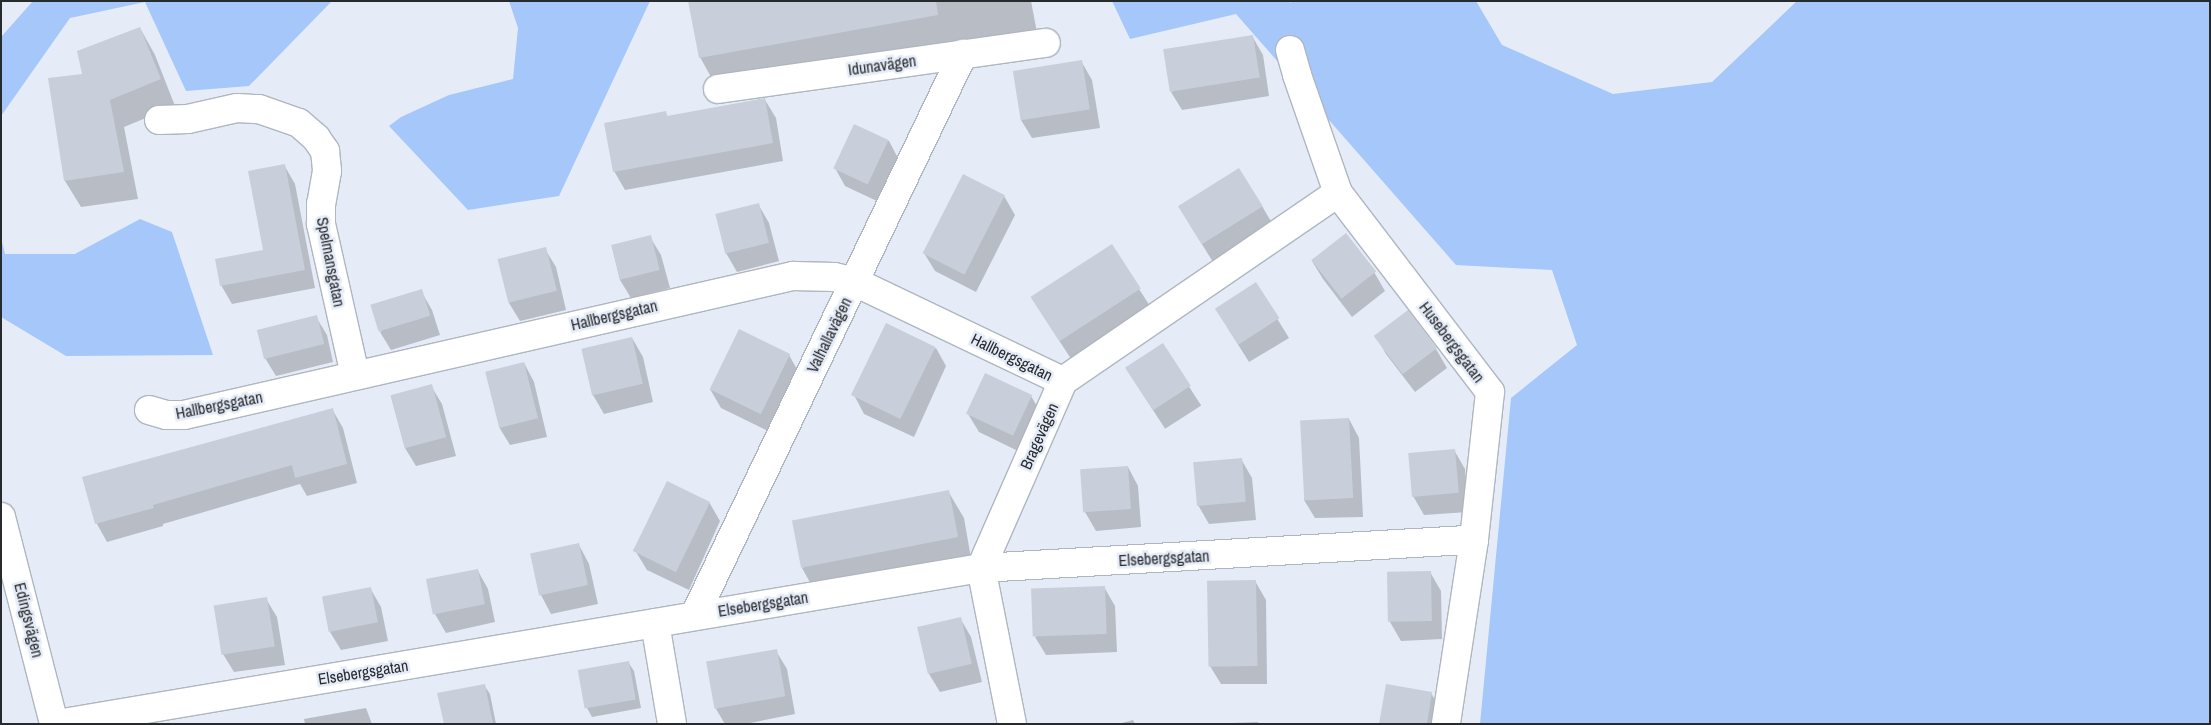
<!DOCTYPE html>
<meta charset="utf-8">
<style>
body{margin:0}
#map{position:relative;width:2211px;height:725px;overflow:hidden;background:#e5ecf7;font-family:"Archivo Narrow",sans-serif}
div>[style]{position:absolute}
.green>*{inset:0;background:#a5c7f9}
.shadow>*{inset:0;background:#0003;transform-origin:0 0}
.building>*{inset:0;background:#c8cfda;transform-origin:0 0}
.roads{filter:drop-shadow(1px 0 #afb6c0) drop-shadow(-1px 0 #afb6c0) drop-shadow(0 1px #afb6c0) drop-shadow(0 -1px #afb6c0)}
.street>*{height:28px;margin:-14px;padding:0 14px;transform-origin:14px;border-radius:14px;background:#fff}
.secondary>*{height:28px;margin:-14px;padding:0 14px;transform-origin:14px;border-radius:14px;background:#fff}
span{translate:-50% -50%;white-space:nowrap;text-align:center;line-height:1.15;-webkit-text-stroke:5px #e5ecf7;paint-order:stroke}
.street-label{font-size:16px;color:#282b2e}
.frame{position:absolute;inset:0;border:2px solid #282b2e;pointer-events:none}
</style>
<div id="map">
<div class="green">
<i style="clip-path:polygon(33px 1px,332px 1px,249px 86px,186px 91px,145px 2px,70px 18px,1px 116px,1px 37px)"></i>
<i style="clip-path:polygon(509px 1px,650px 1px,559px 196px,468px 210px,389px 126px,401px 117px,449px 95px,513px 79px,518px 28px)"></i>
<i style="clip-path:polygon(1112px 1px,1289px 1px,1291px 3px,1291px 1px,1476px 1px,1502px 45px,1613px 94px,1712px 82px,1797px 1px,2210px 1px,2210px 724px,1480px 724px,1511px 398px,1577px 345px,1552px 270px,1456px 265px,1236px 14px,1130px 39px)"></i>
<i style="clip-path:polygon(140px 219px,172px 232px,213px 355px,66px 356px,1px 317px,1px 238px,5px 254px,75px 254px)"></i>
</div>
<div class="shadow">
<i style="clip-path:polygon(690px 1px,1031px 1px,1039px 43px,718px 90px,700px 57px)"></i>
<i style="clip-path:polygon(140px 28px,155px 55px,175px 106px,124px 127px,138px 199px,81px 207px,65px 181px,84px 75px)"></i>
<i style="clip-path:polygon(1252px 36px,1263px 55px,1269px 96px,1182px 110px,1171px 92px)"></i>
<i style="clip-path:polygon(1081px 61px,1092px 80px,1100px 128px,1032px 138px,1021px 120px)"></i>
<i style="clip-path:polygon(765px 100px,776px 118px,783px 161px,625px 190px,614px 171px,665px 112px,668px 117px)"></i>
<i style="clip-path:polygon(854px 126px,889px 141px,899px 160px,879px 202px,845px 186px,835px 168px)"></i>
<i style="clip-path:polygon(284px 165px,295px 184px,315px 288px,232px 304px,221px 285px,265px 251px)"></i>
<i style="clip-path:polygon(1004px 196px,1015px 215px,976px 292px,935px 271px,924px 253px)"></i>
<i style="clip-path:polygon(758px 204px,769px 223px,779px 261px,737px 272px,726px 253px)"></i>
<i style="clip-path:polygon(1262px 206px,1273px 225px,1213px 262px,1190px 225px)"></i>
<i style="clip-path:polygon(650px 237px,661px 255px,670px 288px,631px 298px,620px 280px,612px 247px)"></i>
<i style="left:1111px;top:246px;width:82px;height:95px;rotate:57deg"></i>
<i style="clip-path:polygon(545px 249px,556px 267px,566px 310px,520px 321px,509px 303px)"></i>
<i style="clip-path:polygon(1312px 261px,1374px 272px,1385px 291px,1352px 317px,1323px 279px)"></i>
<i style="clip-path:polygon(1256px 284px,1289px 338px,1249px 362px,1227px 327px)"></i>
<i style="clip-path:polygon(421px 291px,432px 310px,440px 335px,391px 350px,380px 332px)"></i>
<i style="clip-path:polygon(1408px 312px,1436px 349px,1447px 368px,1415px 392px,1386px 354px,1376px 336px)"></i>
<i style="clip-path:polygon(316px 317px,327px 335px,333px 362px,276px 376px,265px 358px,258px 331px)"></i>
<i style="clip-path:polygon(632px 338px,643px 357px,653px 402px,604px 414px,593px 395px)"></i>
<i style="left:1162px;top:345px;width:72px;height:43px;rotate:57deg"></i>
<i style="clip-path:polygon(936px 348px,946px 366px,914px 437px,864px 414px,854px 395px)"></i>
<i style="clip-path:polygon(789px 355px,799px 373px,770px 432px,721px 408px,710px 389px)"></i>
<i style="clip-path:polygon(524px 363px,534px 382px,547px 437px,510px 445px,499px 427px)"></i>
<i style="clip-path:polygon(431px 386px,442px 404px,456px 456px,416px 466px,405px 448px,391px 396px)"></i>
<i style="clip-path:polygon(1031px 396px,1042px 415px,1024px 454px,979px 432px,968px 414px)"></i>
<i style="clip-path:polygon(332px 409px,343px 428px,357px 483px,307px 496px,300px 484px,163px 524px,163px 526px,107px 542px,97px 524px,83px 478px)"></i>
<i style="clip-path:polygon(1349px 419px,1359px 438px,1363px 517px,1315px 518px,1304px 500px)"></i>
<i style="clip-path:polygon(1454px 450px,1465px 469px,1468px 512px,1424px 515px,1413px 496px)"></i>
<i style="clip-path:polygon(1241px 459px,1252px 478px,1256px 520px,1209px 524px,1198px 505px)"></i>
<i style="clip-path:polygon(1128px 467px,1138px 486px,1141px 527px,1096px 531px,1085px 512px,1082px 470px)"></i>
<i style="clip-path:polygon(948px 491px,964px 518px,972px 564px,817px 595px,802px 568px)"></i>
<i style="clip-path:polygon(709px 502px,720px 521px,689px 590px,647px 570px,636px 552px)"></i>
<i style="clip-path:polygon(579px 545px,589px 564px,598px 604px,551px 614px,541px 595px)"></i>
<i style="clip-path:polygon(478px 571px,488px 589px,495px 622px,446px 633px,435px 614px)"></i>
<i style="clip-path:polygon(1430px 572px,1441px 591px,1442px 639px,1401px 641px,1390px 622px,1389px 573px)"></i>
<i style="clip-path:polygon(1255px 581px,1266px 600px,1267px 684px,1221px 684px,1210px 666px)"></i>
<i style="clip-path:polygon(1104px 587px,1115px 606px,1117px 652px,1046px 655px,1035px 637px)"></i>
<i style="clip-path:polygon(370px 588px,381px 607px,388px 641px,341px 650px,330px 632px)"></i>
<i style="clip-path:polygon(266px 599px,277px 617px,285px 665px,234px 672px,223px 654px,216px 606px)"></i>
<i style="clip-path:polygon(960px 618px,971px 637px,982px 682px,940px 692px,929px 674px)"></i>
<i style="clip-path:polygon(776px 651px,787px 669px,795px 714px,745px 724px,725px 724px,716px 709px)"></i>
<i style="clip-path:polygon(628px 662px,634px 671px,641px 708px,592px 717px,587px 708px,580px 671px)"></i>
<i style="clip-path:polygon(484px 685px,490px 694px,496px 724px,445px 724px)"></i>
<i style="clip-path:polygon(1431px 693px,1442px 712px,1440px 724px,1381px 724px)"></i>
<i style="clip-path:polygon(366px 708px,372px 724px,305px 724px,304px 719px)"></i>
<i style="clip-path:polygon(1133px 720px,1135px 724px,1118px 724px)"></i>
<i style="clip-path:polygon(1258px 722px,1259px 724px,1207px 724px)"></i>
</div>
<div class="building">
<i style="clip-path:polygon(688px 1px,936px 1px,938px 15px,699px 58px)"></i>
<i style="clip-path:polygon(140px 27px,161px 79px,110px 100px,124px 172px,64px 181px,48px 78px,82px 74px,77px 51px)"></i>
<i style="left:1253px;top:35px;width:43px;height:91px;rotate:81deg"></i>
<i style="left:1082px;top:60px;width:50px;height:70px;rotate:81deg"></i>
<i style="clip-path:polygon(765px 98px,773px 143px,613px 172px,604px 123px,666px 111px,667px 116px)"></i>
<i style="left:854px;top:124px;width:38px;height:49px;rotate:25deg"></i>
<i style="clip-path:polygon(285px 164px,305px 270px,220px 286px,215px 259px,263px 250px,248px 171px)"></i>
<i style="left:1239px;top:168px;width:45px;height:72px;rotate:58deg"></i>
<i style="left:963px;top:174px;width:47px;height:89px;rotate:27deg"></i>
<i style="left:759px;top:203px;width:41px;height:45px;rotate:76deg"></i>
<i style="left:1346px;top:233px;width:49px;height:44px;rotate:52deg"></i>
<i style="left:651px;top:235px;width:36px;height:41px;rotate:76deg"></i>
<i style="left:1112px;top:244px;width:53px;height:97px;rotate:57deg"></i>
<i style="left:546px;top:247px;width:45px;height:50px;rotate:76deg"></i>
<i style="left:1256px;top:282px;width:43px;height:49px;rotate:57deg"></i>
<i style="left:422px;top:289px;width:28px;height:54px;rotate:73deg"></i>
<i style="left:1408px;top:310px;width:48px;height:43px;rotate:53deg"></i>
<i style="left:317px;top:315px;width:30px;height:62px;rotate:76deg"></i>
<i style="left:886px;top:323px;width:55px;height:80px;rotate:26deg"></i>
<i style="left:739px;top:329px;width:57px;height:67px;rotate:26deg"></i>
<i style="left:632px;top:337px;width:48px;height:52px;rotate:77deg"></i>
<i style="left:1163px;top:343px;width:51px;height:45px;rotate:57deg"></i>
<i style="left:524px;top:362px;width:58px;height:40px;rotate:76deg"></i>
<i style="left:985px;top:373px;width:52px;height:45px;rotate:25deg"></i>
<i style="left:432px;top:384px;width:55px;height:43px;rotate:75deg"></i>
<i style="clip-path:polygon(333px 408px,347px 464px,295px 478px,292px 465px,153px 505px,154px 508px,95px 524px,82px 477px)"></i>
<i style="left:1349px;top:418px;width:80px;height:49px;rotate:87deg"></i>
<i style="left:1455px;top:449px;width:44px;height:47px;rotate:85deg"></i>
<i style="left:1242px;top:458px;width:44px;height:49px;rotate:85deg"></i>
<i style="left:1128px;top:466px;width:43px;height:48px;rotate:86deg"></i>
<i style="left:667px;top:481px;width:48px;height:78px;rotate:26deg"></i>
<i style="left:949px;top:490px;width:48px;height:160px;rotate:79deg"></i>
<i style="left:579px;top:543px;width:43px;height:50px;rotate:78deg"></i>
<i style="left:478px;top:569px;width:36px;height:53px;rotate:79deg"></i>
<i style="left:1431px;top:571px;width:50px;height:44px;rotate:89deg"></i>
<i style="left:1256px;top:580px;width:86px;height:49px;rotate:89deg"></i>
<i style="left:1105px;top:586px;width:48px;height:74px;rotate:88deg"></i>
<i style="left:371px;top:587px;width:36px;height:50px;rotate:79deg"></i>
<i style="left:267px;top:597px;width:50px;height:54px;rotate:81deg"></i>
<i style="left:961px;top:617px;width:48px;height:45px;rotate:77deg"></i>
<i style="left:777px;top:649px;width:48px;height:72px;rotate:80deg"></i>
<i style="left:629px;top:661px;width:39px;height:52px;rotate:80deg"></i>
<i style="clip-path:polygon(485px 684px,493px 724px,444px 724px,437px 693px)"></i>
<i style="clip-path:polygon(1386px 684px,1432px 692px,1427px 724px,1379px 724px)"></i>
</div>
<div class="roads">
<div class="street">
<i style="left:1290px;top:50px;width:26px;rotate:74deg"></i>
<i style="left:1297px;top:75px;width:125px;rotate:70.8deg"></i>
<i style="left:1338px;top:193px;width:250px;rotate:52.6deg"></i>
<i style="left:1490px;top:392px;width:149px;rotate:96.2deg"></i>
<i style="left:1474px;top:540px;width:186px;rotate:98.7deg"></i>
<i style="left:718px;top:89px;width:331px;rotate:-8deg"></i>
<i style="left:159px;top:120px;width:29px;rotate:-2deg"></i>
<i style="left:188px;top:119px;width:50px;rotate:-12.7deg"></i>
<i style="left:237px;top:108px;width:22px;rotate:3deg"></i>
<i style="left:259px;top:109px;width:42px;rotate:19.3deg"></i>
<i style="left:299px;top:123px;width:23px;rotate:41deg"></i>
<i style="left:316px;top:138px;width:16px;rotate:55deg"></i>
<i style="left:325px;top:151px;width:20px;rotate:84deg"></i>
<i style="left:327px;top:171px;width:34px;rotate:100deg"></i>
<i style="left:321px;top:204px;width:20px;rotate:90deg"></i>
<i style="left:321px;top:224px;width:155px;rotate:77.3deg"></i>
<i style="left:149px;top:410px;width:18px;rotate:16deg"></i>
<i style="left:166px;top:415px;width:18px"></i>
<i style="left:184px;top:415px;width:625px;rotate:-12.86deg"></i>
<i style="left:793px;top:276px;width:41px;rotate:1.4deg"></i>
<i style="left:834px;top:277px;width:22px;rotate:13deg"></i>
<i style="left:855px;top:282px;width:230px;rotate:25.5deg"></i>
<i style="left:695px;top:615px;width:622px;rotate:-64.47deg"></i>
<i style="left:655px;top:623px;width:102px;rotate:80.4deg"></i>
<i style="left:57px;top:724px;width:937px;rotate:-9.58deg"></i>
<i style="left:981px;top:568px;width:494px;rotate:-3.3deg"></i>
<i style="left:1012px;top:724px;width:159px;rotate:-101.2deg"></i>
<i style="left:981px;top:568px;width:204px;rotate:-66.3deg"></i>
<i style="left:1063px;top:381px;width:333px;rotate:-34.4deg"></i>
</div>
<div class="secondary">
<i style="left:1px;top:517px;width:214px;rotate:75.6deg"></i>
</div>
</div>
<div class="street-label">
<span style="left:882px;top:65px;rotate:-8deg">Idunavägen</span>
<span style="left:331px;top:262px;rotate:79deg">Spelmansgatan</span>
<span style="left:614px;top:315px;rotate:-13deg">Hallbergsgatan</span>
<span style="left:829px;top:335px;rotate:-64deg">Valhallavägen</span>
<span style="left:1452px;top:342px;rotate:53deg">Husebergsgatan</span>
<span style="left:1012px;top:357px;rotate:26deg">Hallbergsgatan</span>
<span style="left:219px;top:405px;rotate:-11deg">Hallbergsgatan</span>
<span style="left:1039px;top:436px;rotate:-66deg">Bragevägen</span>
<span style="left:1164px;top:558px;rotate:-3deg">Elsebergsgatan</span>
<span style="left:763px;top:604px;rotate:-9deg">Elsebergsgatan</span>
<span style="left:29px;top:620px;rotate:76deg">Edingsvägen</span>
<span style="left:363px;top:672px;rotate:-9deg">Elsebergsgatan</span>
</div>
<div class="frame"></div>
</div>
